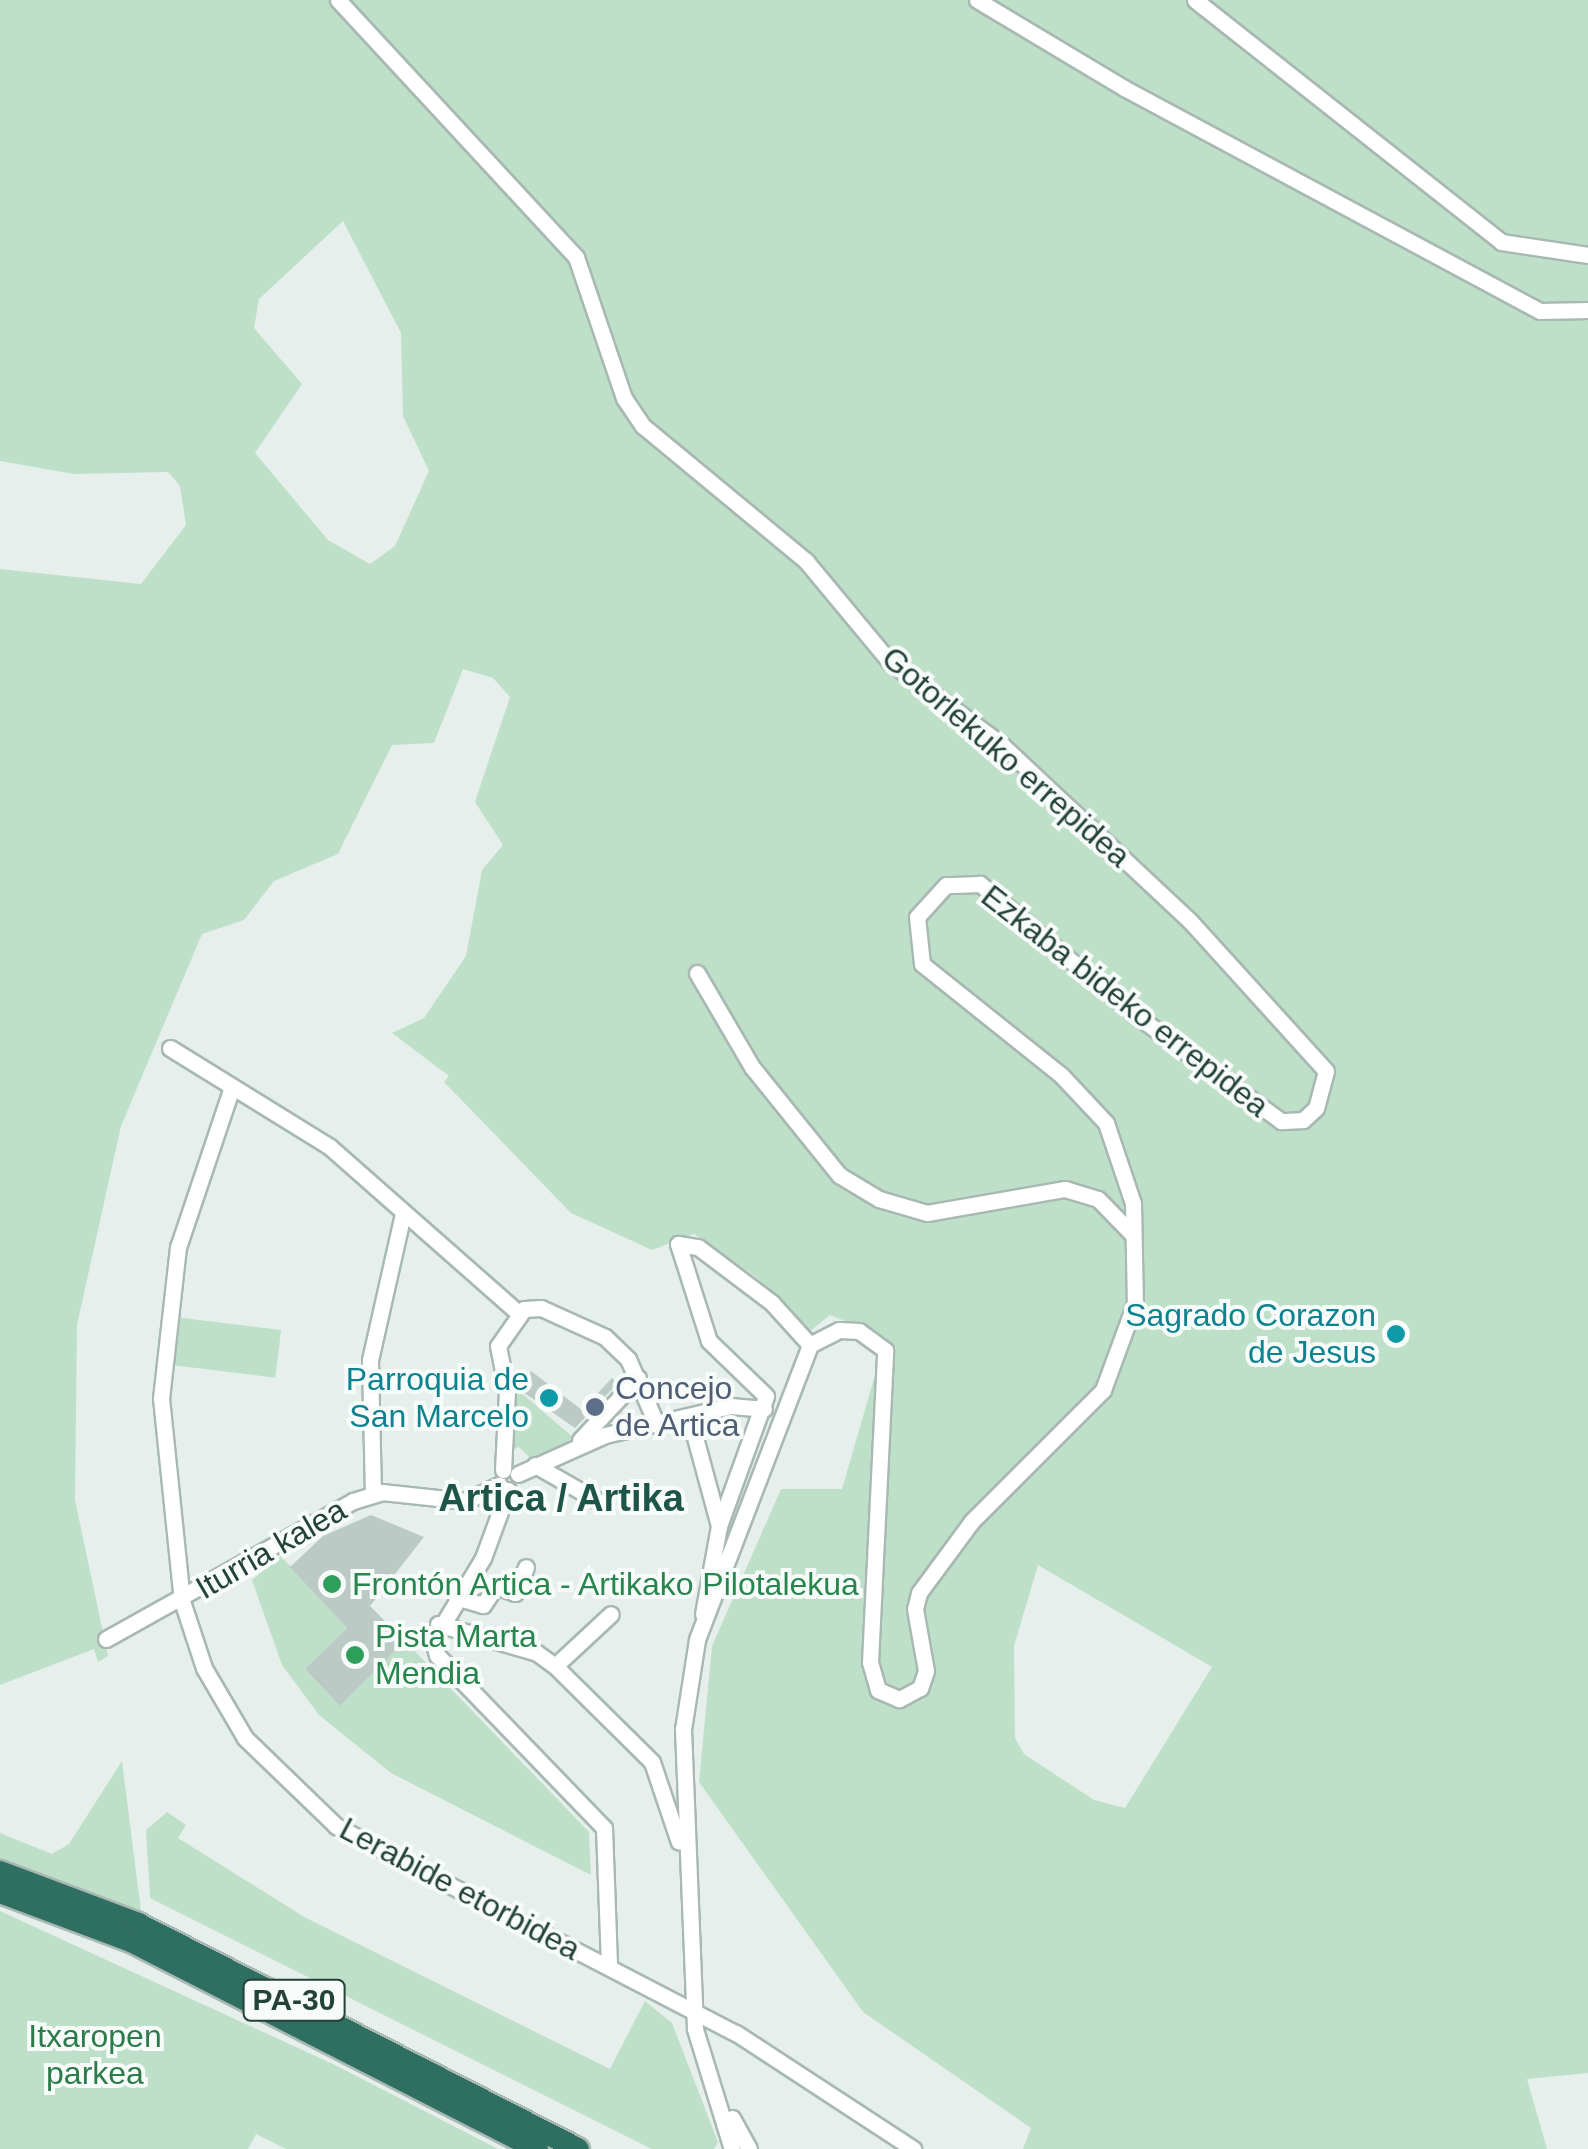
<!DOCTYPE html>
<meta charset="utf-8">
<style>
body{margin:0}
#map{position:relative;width:1588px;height:2149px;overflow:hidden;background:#e6efeb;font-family:Arial,sans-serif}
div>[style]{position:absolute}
.green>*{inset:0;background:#bfe0c8;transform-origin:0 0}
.building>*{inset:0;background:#bbcac4}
.roads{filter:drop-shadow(2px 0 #a8b8b2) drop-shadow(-2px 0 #a8b8b2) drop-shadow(0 2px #a8b8b2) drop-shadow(0 -2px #a8b8b2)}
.minor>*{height:15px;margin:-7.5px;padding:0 7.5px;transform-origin:7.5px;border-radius:7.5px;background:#fff}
.highway>*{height:22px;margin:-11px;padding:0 11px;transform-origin:11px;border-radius:11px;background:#2f6f62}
.dots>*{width:28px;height:28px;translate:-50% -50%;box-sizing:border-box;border:5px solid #f7fbf9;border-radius:50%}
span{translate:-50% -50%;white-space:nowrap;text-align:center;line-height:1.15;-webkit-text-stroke:8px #f7fbf9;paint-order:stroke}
.shield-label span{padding:2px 8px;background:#f7fbf9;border:2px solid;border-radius:8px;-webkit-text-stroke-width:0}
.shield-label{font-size:30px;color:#24423a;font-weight:700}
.street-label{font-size:32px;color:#24423a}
.culture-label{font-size:32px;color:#0d838f}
.right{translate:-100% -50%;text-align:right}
.service-label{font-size:32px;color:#4e5e75}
.left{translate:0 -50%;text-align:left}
.leisure-label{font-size:32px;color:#27864d}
.park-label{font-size:32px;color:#2d7a4b}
.quarter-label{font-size:38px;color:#1f5548;font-weight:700}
</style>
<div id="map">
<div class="green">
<i style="clip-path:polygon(evenodd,0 0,1588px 0,1588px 2073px,1527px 2079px,1547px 2149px,1023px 2149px,1031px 2128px,863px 2012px,699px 1782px,712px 1646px,781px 1489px,842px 1489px,886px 1337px,830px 1315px,809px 1332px,756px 1277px,694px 1234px,652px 1250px,571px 1213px,444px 1082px,449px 1076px,392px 1033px,424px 1018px,466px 956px,482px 870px,503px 845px,475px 802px,510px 697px,493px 678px,463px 669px,434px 743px,392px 745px,338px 854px,274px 881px,244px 920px,202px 934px,121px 1126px,77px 1325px,75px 1500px,108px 1656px,98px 1662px,94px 1649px,0 1685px,0 569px,141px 584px,186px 525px,180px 486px,168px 472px,74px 474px,0 461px,0 0,343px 221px,401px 333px,403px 416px,429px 471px,395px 546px,370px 564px,328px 540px,255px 453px,302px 384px,254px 328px,259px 299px,343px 221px,0 0,1038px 1565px,1212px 1667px,1125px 1808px,1094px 1800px,1024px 1754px,1015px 1738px,1014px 1646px,1038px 1565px)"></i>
<i style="left:167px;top:1316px;width:115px;height:48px;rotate:7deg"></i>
<i style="clip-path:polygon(515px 1390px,525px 1396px,574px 1438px,533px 1461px,519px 1447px,510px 1451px)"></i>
<i style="clip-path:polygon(281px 1556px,347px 1628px,305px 1669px,340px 1706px,405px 1641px,589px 1832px,591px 1875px,391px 1773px,319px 1715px,282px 1665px,252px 1580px)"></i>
<i style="clip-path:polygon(122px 1761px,141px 1911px,0 1860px,0 1833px,52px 1854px,69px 1844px)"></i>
<i style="clip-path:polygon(167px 1812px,186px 1825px,178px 1838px,306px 1918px,610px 2069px,645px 2001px,672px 2023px,718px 2142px,714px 2149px,652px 2149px,150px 1898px,146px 1830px)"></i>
<i style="clip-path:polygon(0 1911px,335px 2065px,498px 2149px,286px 2149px,256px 2134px,248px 2149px,0 2149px)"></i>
</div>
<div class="building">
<i style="clip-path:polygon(531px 1371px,582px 1410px,612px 1378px,618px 1383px,575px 1428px,523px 1392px)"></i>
<i style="clip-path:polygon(371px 1515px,424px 1537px,370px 1606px,405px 1641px,340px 1706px,305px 1669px,347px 1628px,290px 1567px,323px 1536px)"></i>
</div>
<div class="roads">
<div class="minor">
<i style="left:338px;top:0;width:350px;rotate:47.2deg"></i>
<i style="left:576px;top:257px;width:149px;rotate:71.2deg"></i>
<i style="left:624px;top:398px;width:34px;rotate:56deg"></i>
<i style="left:643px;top:426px;width:212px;rotate:39.6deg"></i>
<i style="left:806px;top:561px;width:131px;rotate:50.3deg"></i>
<i style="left:890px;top:662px;width:139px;rotate:36.5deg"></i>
<i style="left:1002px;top:745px;width:258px;rotate:43.1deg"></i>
<i style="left:1190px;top:921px;width:202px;rotate:47.8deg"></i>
<i style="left:1326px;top:1071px;width:38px;rotate:105deg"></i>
<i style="left:1316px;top:1108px;width:18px;rotate:137deg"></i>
<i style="left:1303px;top:1120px;width:22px;rotate:177deg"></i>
<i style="left:1281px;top:1121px;width:182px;rotate:-143.9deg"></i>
<i style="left:1134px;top:1014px;width:202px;rotate:-139.8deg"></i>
<i style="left:980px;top:884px;width:34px;rotate:178deg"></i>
<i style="left:946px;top:885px;width:43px;rotate:132.2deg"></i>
<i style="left:917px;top:917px;width:47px;rotate:83.9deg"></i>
<i style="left:922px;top:964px;width:178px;rotate:38.6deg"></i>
<i style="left:1061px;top:1075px;width:66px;rotate:46.8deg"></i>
<i style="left:1106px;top:1123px;width:84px;rotate:71.4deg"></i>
<i style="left:1133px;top:1203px;width:100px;rotate:88.9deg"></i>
<i style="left:1135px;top:1303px;width:93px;rotate:110.2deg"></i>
<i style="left:1103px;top:1390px;width:185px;rotate:135deg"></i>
<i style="left:972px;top:1521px;width:89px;rotate:126.4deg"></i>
<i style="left:919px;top:1593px;width:16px;rotate:104deg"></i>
<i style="left:915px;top:1609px;width:63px;rotate:79.9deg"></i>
<i style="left:926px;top:1671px;width:18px;rotate:109deg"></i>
<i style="left:920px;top:1688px;width:24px;rotate:152deg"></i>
<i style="left:899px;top:1699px;width:23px;rotate:-157deg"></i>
<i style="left:878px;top:1690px;width:29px;rotate:-106deg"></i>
<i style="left:870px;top:1662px;width:312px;rotate:-87.2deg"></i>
<i style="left:885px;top:1350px;width:32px;rotate:-144deg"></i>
<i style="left:859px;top:1331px;width:20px;rotate:-177deg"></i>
<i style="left:839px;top:1330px;width:33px;rotate:153deg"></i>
<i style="left:810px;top:1345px;width:316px;rotate:111deg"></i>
<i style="left:697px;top:1640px;width:90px;rotate:98.9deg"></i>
<i style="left:683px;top:1729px;width:300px;rotate:87.7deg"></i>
<i style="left:695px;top:2029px;width:126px;rotate:72.9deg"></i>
<i style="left:977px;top:0;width:171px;rotate:30.9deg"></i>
<i style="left:1124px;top:88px;width:472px;rotate:28.2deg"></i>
<i style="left:1540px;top:311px;width:48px;rotate:-1.2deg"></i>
<i style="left:1195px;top:0;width:390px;rotate:38.3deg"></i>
<i style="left:1501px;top:242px;width:88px;rotate:8.5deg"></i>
<i style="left:697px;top:973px;width:109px;rotate:59.7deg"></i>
<i style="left:752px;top:1067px;width:139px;rotate:51.1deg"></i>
<i style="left:839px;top:1175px;width:47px;rotate:31deg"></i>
<i style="left:879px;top:1199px;width:50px;rotate:16.3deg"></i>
<i style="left:927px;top:1213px;width:140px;rotate:-9.9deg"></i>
<i style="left:1065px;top:1189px;width:34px;rotate:17deg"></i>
<i style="left:1098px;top:1199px;width:50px;rotate:45.8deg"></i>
<i style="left:170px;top:1048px;width:188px;rotate:31.7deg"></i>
<i style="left:330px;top:1147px;width:251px;rotate:41.4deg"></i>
<i style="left:232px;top:1087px;width:169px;rotate:108.6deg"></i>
<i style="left:178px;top:1247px;width:152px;rotate:96.4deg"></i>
<i style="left:161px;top:1398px;width:204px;rotate:84.1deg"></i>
<i style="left:182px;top:1601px;width:71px;rotate:71.8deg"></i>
<i style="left:204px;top:1668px;width:81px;rotate:59.6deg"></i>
<i style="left:245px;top:1738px;width:127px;rotate:44deg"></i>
<i style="left:336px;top:1826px;width:450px;rotate:27.4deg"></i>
<i style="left:736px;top:2033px;width:212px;rotate:33.2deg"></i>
<i style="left:690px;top:1419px;width:111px;rotate:74.8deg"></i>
<i style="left:580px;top:1440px;width:85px;rotate:-46.9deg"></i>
<i style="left:535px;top:1465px;width:70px;rotate:29.8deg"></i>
<i style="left:503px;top:1470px;width:79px;rotate:-87.1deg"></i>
<i style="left:507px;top:1391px;width:46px;rotate:-101.3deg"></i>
<i style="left:498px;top:1346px;width:45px;rotate:-54.9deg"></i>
<i style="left:524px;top:1309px;width:17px;rotate:-3deg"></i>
<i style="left:541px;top:1308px;width:70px;rotate:24.4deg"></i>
<i style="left:605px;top:1337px;width:32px;rotate:44deg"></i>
<i style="left:628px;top:1359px;width:72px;rotate:66.3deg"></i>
<i style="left:518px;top:1474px;width:95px;rotate:-24.1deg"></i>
<i style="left:605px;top:1435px;width:129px;rotate:-13deg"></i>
<i style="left:731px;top:1406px;width:33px;rotate:5deg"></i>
<i style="left:508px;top:1490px;width:72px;rotate:110.2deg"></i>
<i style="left:483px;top:1558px;width:97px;rotate:121.1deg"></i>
<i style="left:433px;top:1641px;width:15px;rotate:74deg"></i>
<i style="left:437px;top:1655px;width:240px;rotate:46deg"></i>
<i style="left:604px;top:1828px;width:139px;rotate:87.9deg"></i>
<i style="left:373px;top:1494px;width:134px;rotate:-91.3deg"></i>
<i style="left:370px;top:1360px;width:150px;rotate:-77.3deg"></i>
<i style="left:456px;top:1597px;width:28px;rotate:17deg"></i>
<i style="left:483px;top:1605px;width:23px;rotate:-56deg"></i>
<i style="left:496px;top:1586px;width:20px;rotate:20deg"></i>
<i style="left:515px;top:1593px;width:28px;rotate:-67deg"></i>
<i style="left:703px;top:1614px;width:89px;rotate:-79.7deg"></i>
<i style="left:719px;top:1526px;width:138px;rotate:-70.1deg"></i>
<i style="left:766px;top:1396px;width:79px;rotate:-136deg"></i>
<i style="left:709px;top:1341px;width:102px;rotate:-107.7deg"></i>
<i style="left:678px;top:1244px;width:20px;rotate:9deg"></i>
<i style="left:698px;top:1247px;width:93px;rotate:37.1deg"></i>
<i style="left:772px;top:1303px;width:57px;rotate:47.9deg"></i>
<i style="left:438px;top:1624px;width:103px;rotate:16.3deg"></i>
<i style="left:537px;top:1653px;width:22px;rotate:36deg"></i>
<i style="left:555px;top:1666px;width:136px;rotate:44.7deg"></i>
<i style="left:652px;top:1762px;width:84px;rotate:71.4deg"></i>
<i style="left:106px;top:1639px;width:283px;rotate:-29.2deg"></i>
<i style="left:353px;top:1501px;width:30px;rotate:-17deg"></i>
<i style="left:382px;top:1492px;width:84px;rotate:6.1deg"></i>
<i style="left:466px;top:1501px;width:37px;rotate:-26deg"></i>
<i style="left:555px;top:1666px;width:76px;rotate:-42.9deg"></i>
<i style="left:732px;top:2118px;width:35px;rotate:61deg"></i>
</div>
<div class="highway">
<i style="left:0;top:1872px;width:147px;rotate:20.6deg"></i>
<i style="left:138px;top:1924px;width:494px;rotate:27.1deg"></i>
<i style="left:0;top:1892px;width:140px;rotate:20.5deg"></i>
<i style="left:131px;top:1941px;width:456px;rotate:27.1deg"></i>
</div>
</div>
<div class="dots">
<i style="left:1396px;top:1334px;background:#0f9aa8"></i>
<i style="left:549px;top:1398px;background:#0f9aa8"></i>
<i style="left:595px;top:1407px;background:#5c6f8a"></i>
<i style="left:332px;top:1584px;background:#2e9e5b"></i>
<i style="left:355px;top:1655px;background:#2e9e5b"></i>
</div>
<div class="shield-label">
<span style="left:294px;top:2000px">PA-30</span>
</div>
<div class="street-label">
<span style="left:1006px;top:757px;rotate:41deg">Gotorlekuko errepidea</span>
<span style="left:1125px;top:1001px;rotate:38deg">Ezkaba bideko errepidea</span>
<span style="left:271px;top:1549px;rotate:-30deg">Iturria kalea</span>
<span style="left:460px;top:1889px;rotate:28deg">Lerabide etorbidea</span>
</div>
<div class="culture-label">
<span class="right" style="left:1376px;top:1334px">Sagrado Corazon<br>de Jesus</span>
<span class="right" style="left:529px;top:1398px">Parroquia de<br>San Marcelo</span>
</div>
<div class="service-label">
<span class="left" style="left:615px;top:1407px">Concejo<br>de Artica</span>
</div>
<div class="leisure-label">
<span class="left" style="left:352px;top:1584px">Frontón Artica - Artikako Pilotalekua</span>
<span class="left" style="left:375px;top:1655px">Pista Marta<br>Mendia</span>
</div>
<div class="park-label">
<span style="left:95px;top:2055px">Itxaropen<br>parkea</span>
</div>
<div class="quarter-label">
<span style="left:561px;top:1499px">Artica / Artika</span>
</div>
</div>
